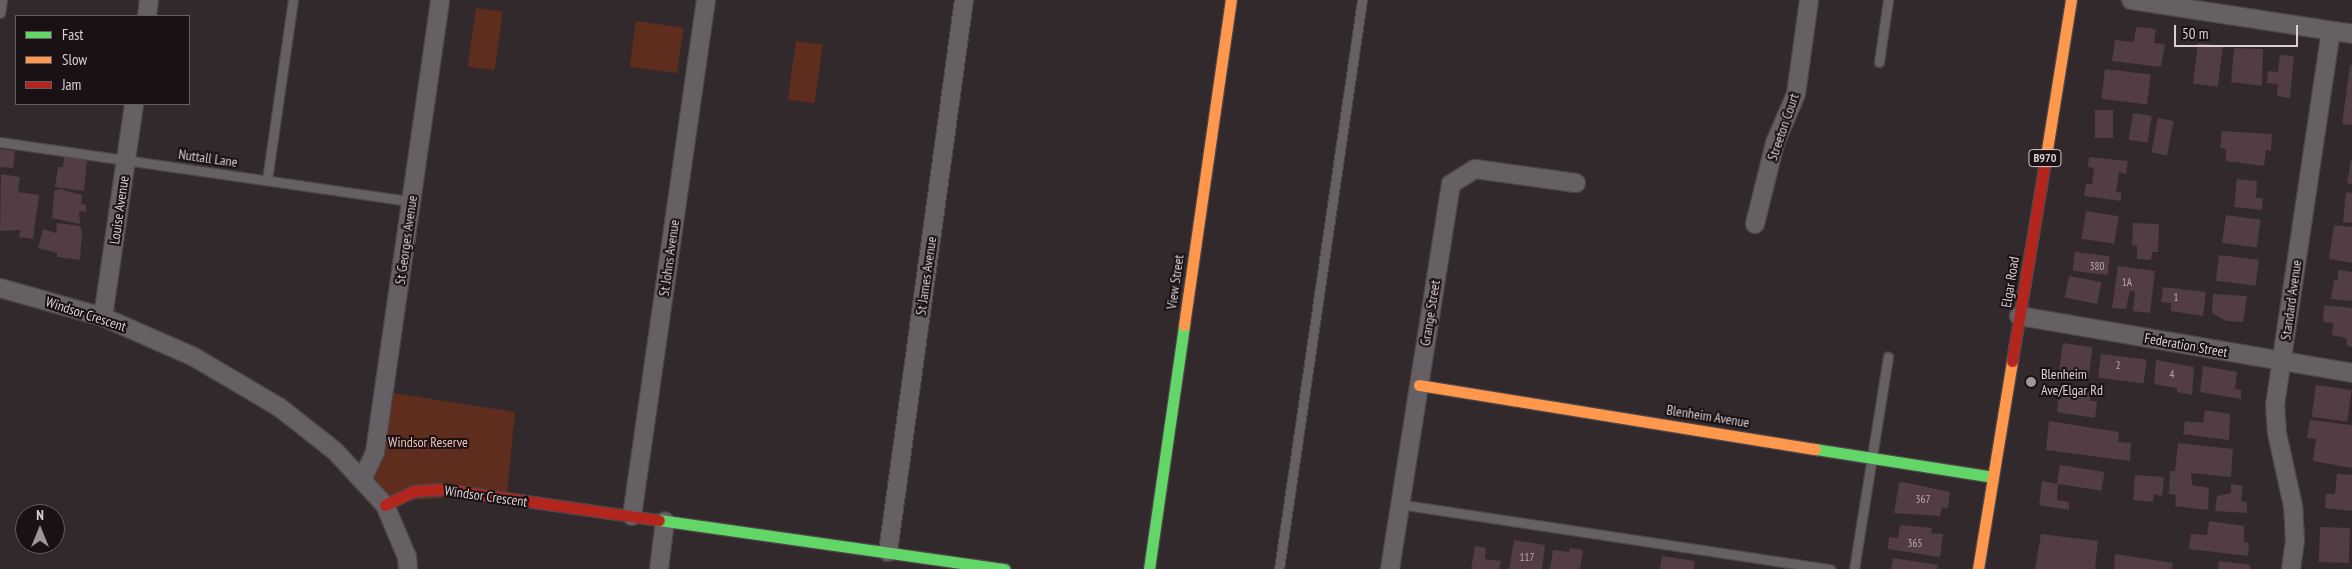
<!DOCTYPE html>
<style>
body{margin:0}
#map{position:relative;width:2352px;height:569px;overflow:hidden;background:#32292d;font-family:"PT Sans Narrow",sans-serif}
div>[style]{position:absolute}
.green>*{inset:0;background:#5f2d1d;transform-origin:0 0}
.building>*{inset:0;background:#513d42;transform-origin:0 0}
.roads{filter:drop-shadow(1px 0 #4c4548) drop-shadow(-1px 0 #4c4548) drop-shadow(0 1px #4c4548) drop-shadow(0 -1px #4c4548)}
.lane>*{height:9px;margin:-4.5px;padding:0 4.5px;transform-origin:4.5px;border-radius:4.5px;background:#646063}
.street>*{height:18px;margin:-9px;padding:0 9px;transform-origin:9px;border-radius:9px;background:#646063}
.fast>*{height:11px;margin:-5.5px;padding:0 5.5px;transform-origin:5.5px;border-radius:5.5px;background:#63d668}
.slow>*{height:11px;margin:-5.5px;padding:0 5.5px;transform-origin:5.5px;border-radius:5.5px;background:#ff974d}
.jam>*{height:11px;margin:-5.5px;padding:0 5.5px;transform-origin:5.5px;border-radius:5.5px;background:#b3261e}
.dots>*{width:14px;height:14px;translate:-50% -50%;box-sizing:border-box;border:2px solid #191114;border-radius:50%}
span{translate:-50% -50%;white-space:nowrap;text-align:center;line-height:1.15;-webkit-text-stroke:4px #191114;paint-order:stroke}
.number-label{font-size:11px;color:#b9abb0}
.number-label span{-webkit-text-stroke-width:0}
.shield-label span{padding:1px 4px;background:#191114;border:1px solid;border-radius:4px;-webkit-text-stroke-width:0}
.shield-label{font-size:12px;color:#dcd0d5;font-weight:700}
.street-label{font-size:14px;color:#dcd0d5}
.poi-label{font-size:14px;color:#dcd0d5}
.left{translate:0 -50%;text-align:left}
.park-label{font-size:14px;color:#f1c0af}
.legend{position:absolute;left:15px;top:15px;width:175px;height:90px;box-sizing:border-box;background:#191114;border:1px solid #675d61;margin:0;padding:6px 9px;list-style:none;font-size:15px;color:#dcd0d5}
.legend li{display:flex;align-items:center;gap:10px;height:25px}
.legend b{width:25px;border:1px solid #675d61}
.north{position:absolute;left:15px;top:504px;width:50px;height:50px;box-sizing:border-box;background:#191114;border:1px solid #675d61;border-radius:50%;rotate:0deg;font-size:14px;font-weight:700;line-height:20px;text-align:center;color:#dcd0d5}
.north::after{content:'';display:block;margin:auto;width:18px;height:22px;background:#a0969a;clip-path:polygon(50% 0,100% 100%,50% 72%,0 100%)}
.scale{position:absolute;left:2174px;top:25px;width:124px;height:22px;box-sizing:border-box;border:2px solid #dcd0d5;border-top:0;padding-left:6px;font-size:15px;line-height:18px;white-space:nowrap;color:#dcd0d5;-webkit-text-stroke:4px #191114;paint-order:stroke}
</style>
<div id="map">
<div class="green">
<i style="left:476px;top:8px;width:27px;height:59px;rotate:8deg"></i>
<i style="left:636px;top:21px;width:48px;height:46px;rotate:8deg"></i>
<i style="left:796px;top:41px;width:27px;height:59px;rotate:8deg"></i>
<i style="clip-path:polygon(387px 392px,515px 412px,507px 494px,385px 502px,368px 477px)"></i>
</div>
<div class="building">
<i style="clip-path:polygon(2136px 27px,2156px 29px,2154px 43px,2165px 44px,2161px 67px,2112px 61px,2115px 40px,2134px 42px)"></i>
<i style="left:2198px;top:43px;width:25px;height:41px;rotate:7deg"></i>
<i style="clip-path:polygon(2234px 48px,2263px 49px,2262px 86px,2231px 82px)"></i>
<i style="clip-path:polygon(2280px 55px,2294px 56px,2290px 98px,2277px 96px,2278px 84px,2267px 83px,2268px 71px,2278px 72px)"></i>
<i style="clip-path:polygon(2350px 65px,2352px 65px,2352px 125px,2342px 124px)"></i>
<i style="left:2105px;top:69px;width:46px;height:30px;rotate:7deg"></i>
<i style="left:2095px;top:110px;width:18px;height:28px"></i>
<i style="left:2133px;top:113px;width:19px;height:27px;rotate:9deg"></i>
<i style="left:2158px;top:118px;width:16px;height:35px;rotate:11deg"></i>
<i style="clip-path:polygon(2222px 131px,2272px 134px,2271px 151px,2266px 150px,2264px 166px,2226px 161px,2226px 149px,2220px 148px)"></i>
<i style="clip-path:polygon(0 149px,15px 151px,13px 168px,0 167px)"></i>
<i style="clip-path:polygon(64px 156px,87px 160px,84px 191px,55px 187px,58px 167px,63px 167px)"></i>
<i style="clip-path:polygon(2089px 157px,2128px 161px,2126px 174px,2119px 172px,2116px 192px,2121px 193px,2121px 201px,2084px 196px,2086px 184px,2092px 184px,2094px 168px,2088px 167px)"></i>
<i style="clip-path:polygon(2351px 160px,2352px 160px,2352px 184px,2347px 183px)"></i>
<i style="clip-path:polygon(1px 174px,20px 177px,18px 192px,39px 195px,33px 239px,19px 237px,20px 230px,0 231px)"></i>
<i style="clip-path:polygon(2237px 179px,2257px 181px,2256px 198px,2263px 198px,2262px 210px,2234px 207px)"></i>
<i style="clip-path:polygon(60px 189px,82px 195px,81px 204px,86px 205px,86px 212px,79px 211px,80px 224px,52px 218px,54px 191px)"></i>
<i style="clip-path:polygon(2346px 192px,2352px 193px,2352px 223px,2343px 222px)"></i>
<i style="left:2086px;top:211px;width:33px;height:28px;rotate:9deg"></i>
<i style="left:2226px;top:215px;width:35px;height:28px;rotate:8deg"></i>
<i style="clip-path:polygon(57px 223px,80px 226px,82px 231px,80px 260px,57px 257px,57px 253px,38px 248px,43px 229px,56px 233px)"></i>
<i style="clip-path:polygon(2133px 223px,2159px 224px,2158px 252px,2152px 252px,2151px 260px,2137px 259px,2137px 246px,2132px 245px)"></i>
<i style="clip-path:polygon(2334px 225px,2352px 227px,2352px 263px,2329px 259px)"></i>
<i style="left:2075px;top:252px;width:35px;height:19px;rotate:7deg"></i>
<i style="left:2219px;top:255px;width:40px;height:26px;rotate:7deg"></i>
<i style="clip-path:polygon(2118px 266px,2155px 271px,2150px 313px,2133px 311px,2135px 292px,2130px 290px,2126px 309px,2112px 308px)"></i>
<i style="clip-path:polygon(2338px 270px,2352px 272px,2352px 301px,2331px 299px,2334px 280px,2338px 280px)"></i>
<i style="left:2069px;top:276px;width:33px;height:22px;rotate:11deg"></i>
<i style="clip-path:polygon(2163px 287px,2206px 292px,2203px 316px,2171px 311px,2171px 303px,2161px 302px)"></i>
<i style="clip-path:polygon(2213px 294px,2247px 296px,2243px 322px,2226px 321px,2212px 313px)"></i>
<i style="clip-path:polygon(2324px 305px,2352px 308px,2352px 347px,2347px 346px,2346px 338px,2332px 335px,2333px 323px,2323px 322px)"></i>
<i style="left:2063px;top:343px;width:30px;height:31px;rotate:8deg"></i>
<i style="left:2101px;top:354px;width:46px;height:24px;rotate:7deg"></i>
<i style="clip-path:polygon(2156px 360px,2194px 367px,2192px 395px,2177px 392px,2177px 388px,2154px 384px)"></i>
<i style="clip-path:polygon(2203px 366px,2237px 372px,2235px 389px,2241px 390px,2241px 399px,2200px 392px)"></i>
<i style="clip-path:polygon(2060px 385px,2091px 389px,2090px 401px,2097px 401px,2095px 418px,2057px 412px)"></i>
<i style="left:2316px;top:385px;width:36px;height:32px;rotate:8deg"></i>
<i style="clip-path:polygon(2205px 410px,2230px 414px,2229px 440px,2183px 434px,2185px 421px,2203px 423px)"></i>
<i style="clip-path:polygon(2310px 420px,2352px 425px,2352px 468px,2313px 461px,2316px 439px,2307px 438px)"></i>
<i style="clip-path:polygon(2049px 421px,2119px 432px,2118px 442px,2131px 443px,2130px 461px,2046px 450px)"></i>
<i style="clip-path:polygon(2178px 443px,2233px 449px,2231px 477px,2191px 473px,2192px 485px,2209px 488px,2208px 510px,2175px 506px,2176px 495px,2169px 494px,2170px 471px,2175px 471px)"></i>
<i style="left:2060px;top:465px;width:45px;height:19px;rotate:9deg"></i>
<i style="clip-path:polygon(2337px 474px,2352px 475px,2352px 511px,2325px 508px,2326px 494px,2335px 494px)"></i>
<i style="clip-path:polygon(2135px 475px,2164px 477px,2162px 496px,2154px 494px,2153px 502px,2133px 500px)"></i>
<i style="clip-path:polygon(2042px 481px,2058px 484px,2057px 500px,2069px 502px,2069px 510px,2039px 505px)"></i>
<i style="clip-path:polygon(1903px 482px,1950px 492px,1948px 508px,1942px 507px,1940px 516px,1894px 513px,1899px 483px)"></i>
<i style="clip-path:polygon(2231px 484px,2243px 486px,2241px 501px,2247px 502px,2247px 513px,2215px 511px,2217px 496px,2231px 493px)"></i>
<i style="clip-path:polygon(2209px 521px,2244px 526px,2244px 542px,2249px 543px,2248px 556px,2189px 549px,2191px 534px,2207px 535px)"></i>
<i style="clip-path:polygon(1900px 525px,1932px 528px,1931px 533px,1943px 534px,1940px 557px,1888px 549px,1889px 537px,1898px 538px)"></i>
<i style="left:2320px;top:527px;width:30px;height:35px;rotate:2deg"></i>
<i style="clip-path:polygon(2041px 534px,2098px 541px,2095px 569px,2035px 569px)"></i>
<i style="clip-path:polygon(1514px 540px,1545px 545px,1542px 569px,1509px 569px)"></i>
<i style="clip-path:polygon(1475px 546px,1486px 548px,1485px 559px,1501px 561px,1499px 569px,1471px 569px)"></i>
<i style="clip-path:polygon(1570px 548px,1583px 550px,1580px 569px,1550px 569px,1553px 550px,1569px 552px)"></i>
<i style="clip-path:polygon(2115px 554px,2173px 563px,2172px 569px,2114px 569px)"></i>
<i style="clip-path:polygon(1662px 556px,1695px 561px,1694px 569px,1660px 569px)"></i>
<i style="clip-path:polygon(1893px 558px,1938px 565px,1937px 569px,1891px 569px)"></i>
<i style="clip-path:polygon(2219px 561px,2250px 565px,2250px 569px,2218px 569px)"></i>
</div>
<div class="roads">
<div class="lane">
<i style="left:0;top:13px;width:13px;rotate:-81deg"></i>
<i style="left:1879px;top:62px;width:63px;rotate:-81.7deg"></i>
<i style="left:0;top:142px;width:415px;rotate:8.2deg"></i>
<i style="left:267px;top:180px;width:182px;rotate:-81.8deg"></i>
<i style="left:1399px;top:504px;width:436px;rotate:8.6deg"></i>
<i style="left:1279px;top:569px;width:575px;rotate:-81.7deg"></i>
<i style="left:1854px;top:569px;width:215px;rotate:-80.9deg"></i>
</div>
<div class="street">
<i style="left:2131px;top:0;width:224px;rotate:8.7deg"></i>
<i style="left:147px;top:16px;width:16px;rotate:-83deg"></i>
<i style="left:1755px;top:224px;width:83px;rotate:-76.1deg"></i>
<i style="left:1775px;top:143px;width:53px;rotate:-66.8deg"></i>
<i style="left:1796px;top:94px;width:95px;rotate:-82.1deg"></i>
<i style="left:0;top:288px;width:107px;rotate:15.7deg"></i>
<i style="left:103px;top:317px;width:99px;rotate:23.7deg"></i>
<i style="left:194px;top:357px;width:99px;rotate:30.5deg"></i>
<i style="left:279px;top:407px;width:71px;rotate:38.2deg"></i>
<i style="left:335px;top:451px;width:74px;rotate:47.2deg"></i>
<i style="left:385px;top:505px;width:56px;rotate:67.1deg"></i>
<i style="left:407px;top:557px;width:12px;rotate:85deg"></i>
<i style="left:2019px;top:316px;width:338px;rotate:9.7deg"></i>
<i style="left:103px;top:317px;width:215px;rotate:-81.7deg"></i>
<i style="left:363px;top:478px;width:29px;rotate:-65deg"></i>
<i style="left:375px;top:452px;width:457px;rotate:-81.8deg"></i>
<i style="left:632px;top:516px;width:521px;rotate:-81.84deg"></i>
<i style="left:888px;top:552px;width:557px;rotate:-82.16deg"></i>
<i style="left:659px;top:569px;width:48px;rotate:-82.9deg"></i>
<i style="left:1390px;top:569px;width:390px;rotate:-81deg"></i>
<i style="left:1451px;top:184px;width:28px;rotate:-32deg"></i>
<i style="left:1475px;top:169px;width:102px;rotate:7.9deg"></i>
<i style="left:2291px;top:569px;width:28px;rotate:-82deg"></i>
<i style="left:2295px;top:541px;width:35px;rotate:-93deg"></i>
<i style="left:2293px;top:506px;width:75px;rotate:-102.4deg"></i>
<i style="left:2277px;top:433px;width:28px;rotate:-94deg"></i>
<i style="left:2275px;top:405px;width:378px;rotate:-81.5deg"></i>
</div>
<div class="fast">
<i style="left:1815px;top:449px;width:180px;rotate:8.9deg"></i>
<i style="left:659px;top:520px;width:349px;rotate:8.1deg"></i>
<i style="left:1149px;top:569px;width:246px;rotate:-81.8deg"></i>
</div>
<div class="slow">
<i style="left:2045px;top:162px;width:164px;rotate:-80.9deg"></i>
<i style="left:1184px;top:325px;width:328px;rotate:-81.8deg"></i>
<i style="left:1419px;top:385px;width:401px;rotate:9.2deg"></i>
<i style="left:1978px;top:569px;width:211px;rotate:-80.7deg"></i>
</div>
<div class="jam">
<i style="left:2012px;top:361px;width:202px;rotate:-80.6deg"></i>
<i style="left:385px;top:505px;width:32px;rotate:-26deg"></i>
<i style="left:414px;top:491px;width:29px;rotate:-4deg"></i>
<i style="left:443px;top:489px;width:218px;rotate:8.2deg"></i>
</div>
</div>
<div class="dots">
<i style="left:2031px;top:382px;background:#a0969a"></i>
</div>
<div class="number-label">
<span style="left:2097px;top:266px">380</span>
<span style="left:2127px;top:282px">1A</span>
<span style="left:2176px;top:297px">1</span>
<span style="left:2118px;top:365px">2</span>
<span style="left:2172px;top:374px">4</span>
<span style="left:1923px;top:499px">367</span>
<span style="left:1915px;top:543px">365</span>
<span style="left:1527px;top:557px">117</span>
</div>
<div class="shield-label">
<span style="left:2045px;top:158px">B970</span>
</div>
<div class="street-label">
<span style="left:1783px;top:127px;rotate:-71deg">Streeton Court</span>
<span style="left:208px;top:158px;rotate:8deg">Nuttall Lane</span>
<span style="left:119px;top:210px;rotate:-82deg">Louise Avenue</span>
<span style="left:406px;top:240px;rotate:-82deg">St Georges Avenue</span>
<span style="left:669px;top:258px;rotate:-82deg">St Johns Avenue</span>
<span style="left:926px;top:276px;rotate:-82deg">St James Avenue</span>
<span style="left:1175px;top:282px;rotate:-82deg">View Street</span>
<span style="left:2010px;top:282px;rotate:-81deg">Elgar Road</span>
<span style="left:2291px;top:300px;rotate:-82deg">Standard Avenue</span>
<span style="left:1430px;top:313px;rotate:-81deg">Grange Street</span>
<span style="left:86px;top:314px;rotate:18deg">Windsor Crescent</span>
<span style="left:2186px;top:345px;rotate:10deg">Federation Street</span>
<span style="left:1708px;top:416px;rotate:9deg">Blenheim Avenue</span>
<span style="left:486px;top:496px;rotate:8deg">Windsor Crescent</span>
</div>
<div class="poi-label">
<span class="left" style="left:2041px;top:382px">Blenheim<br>Ave/Elgar Rd</span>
</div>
<div class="park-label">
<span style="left:428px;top:442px">Windsor Reserve</span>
</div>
<ul class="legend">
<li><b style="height:6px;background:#63d668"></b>Fast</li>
<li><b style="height:6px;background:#ff974d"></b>Slow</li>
<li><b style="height:6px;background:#b3261e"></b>Jam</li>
</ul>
<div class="north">N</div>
<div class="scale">50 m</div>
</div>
